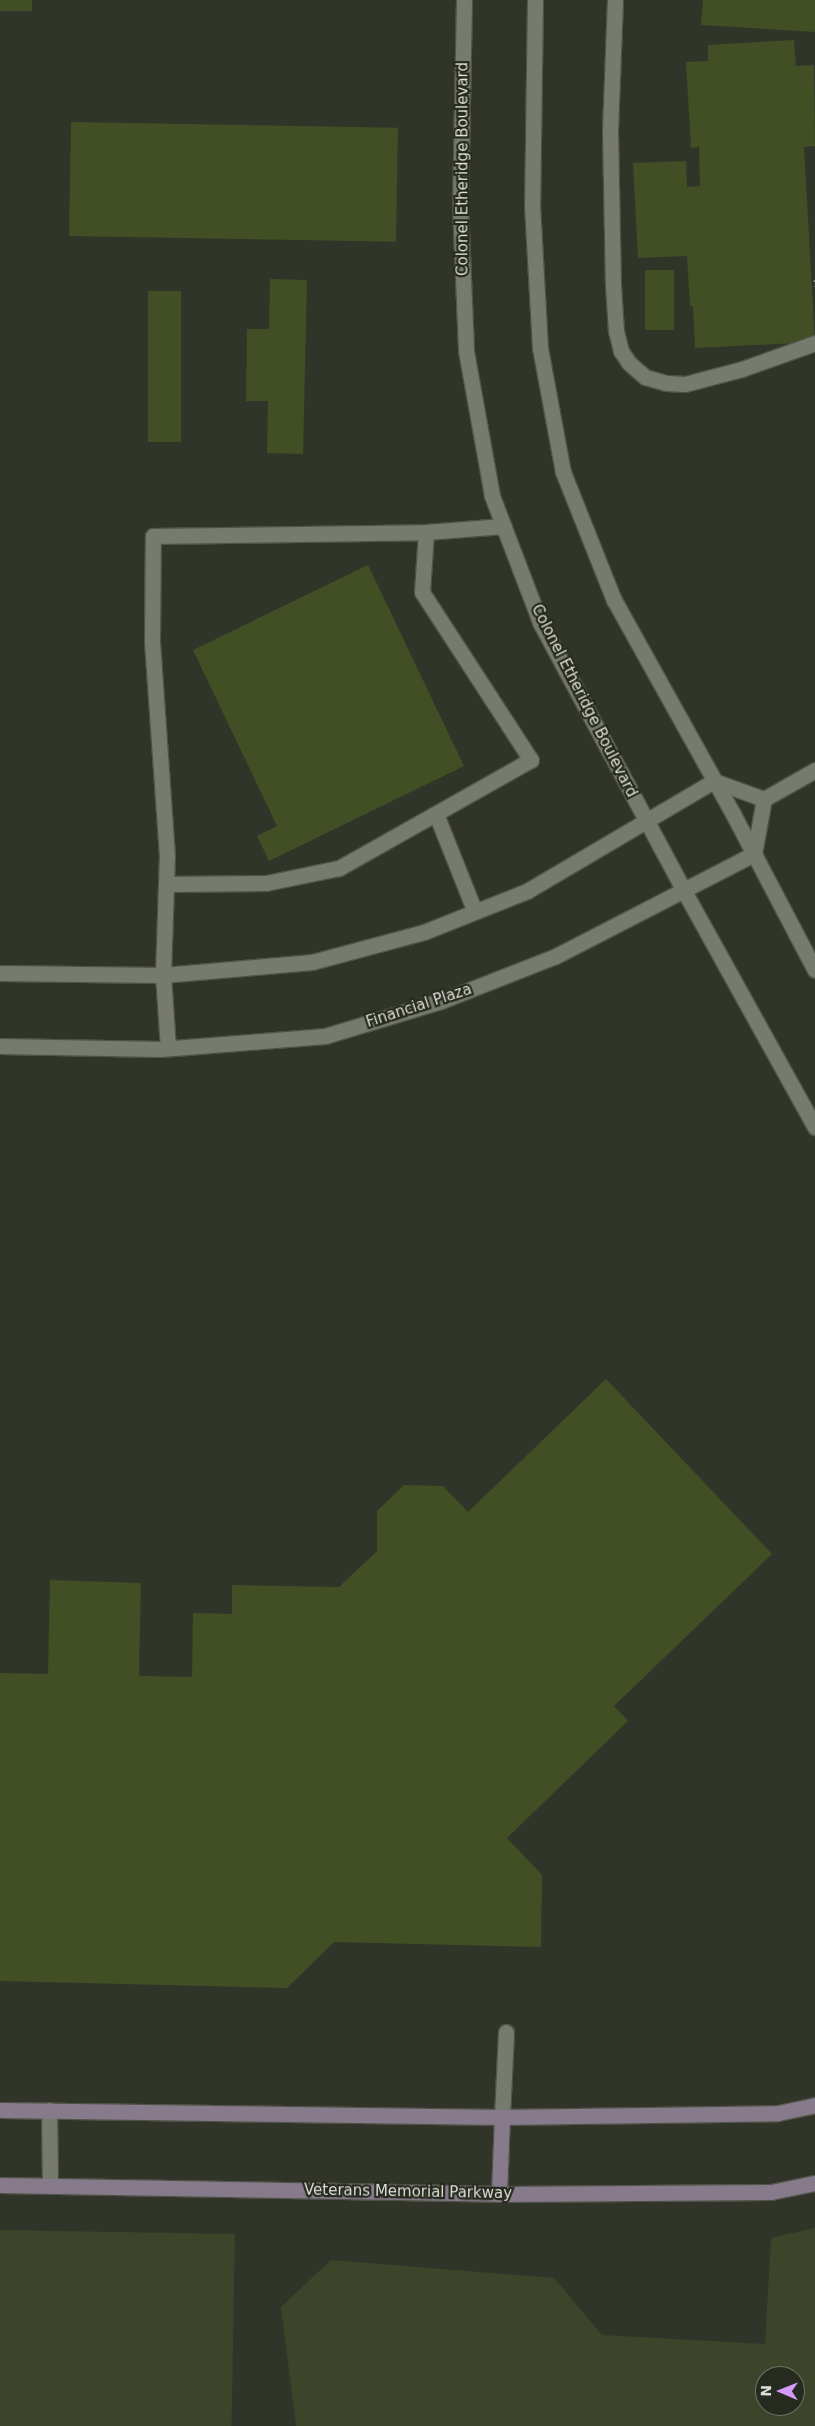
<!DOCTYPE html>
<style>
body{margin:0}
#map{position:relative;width:815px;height:2426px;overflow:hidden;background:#313529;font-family:"DejaVu Sans",sans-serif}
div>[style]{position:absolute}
.green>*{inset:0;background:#3c4429;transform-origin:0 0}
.building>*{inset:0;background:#424e24;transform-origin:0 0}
.path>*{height:3px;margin-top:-1.5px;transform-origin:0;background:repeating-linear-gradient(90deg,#7c8075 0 2.5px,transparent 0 6.5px)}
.roads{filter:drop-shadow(1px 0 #505348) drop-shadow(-1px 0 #505348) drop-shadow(0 1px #505348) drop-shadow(0 -1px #505348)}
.lane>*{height:15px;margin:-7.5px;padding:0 7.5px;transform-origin:7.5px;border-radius:7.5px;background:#767b6d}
.street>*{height:15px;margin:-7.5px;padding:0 7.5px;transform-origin:7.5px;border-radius:7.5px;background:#767b6d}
.secondary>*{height:15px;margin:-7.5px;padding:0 7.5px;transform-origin:7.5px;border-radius:7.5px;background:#877a8a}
span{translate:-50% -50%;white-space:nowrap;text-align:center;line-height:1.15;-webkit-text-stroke:4.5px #272b1f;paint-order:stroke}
.street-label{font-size:15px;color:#dddfd7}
.north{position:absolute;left:755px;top:2366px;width:50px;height:50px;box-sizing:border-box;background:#272b1f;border:1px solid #707369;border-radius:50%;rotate:271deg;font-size:14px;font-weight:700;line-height:20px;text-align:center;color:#dddfd7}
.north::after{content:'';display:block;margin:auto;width:18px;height:22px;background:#d69bfa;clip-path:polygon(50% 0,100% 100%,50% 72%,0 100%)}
</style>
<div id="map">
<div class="green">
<i style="clip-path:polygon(evenodd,815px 2228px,815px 2426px,296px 2426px,281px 2307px,331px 2260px,554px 2278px,602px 2335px,765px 2344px,771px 2238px,815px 2228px,765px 2376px,795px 2376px,795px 2406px,765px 2406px,765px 2376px)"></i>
<i style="left:0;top:2230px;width:235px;height:196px;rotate:1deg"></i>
</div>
<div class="building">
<i style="left:0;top:0;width:32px;height:11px"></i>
<i style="clip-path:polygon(703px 0,815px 0,815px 32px,701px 25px)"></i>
<i style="clip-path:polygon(794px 40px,796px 66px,814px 65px,815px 146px,804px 147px,815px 342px,695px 348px,693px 306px,690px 306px,687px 256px,638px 258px,633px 163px,686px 161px,687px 187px,700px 186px,699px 147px,691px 148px,686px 62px,708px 61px,708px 45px)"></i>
<i style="left:71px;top:122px;width:327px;height:114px;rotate:1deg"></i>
<i style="left:645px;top:270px;width:29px;height:60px"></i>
<i style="clip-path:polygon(270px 279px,307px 280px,303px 454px,267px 453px,268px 401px,246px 401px,247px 329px,269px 329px)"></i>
<i style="left:148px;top:291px;width:33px;height:151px"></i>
<i style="clip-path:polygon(368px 565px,464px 766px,269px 861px,257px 836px,277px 826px,193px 650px)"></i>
<i style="clip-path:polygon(606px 1379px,772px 1554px,614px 1706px,628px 1721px,507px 1838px,542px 1875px,541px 1947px,334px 1942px,287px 1988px,0 1981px,0 1673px,48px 1674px,50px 1580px,141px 1583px,139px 1676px,192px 1677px,193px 1613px,232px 1614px,232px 1585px,339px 1587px,377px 1551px,377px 1511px,404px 1485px,443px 1486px,468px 1512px)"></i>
</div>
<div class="path">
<i style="left:815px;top:279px;width:7px;rotate:90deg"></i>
</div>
<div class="roads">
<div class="lane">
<i style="left:615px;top:0;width:131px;rotate:92.2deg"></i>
<i style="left:610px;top:131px;width:154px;rotate:88.9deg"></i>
<i style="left:613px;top:285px;width:46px;rotate:86.3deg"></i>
<i style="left:616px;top:331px;width:21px;rotate:76deg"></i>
<i style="left:621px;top:351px;width:14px;rotate:56deg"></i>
<i style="left:629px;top:363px;width:21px;rotate:41deg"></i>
<i style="left:645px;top:377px;width:22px;rotate:16deg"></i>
<i style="left:666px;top:383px;width:19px;rotate:3deg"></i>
<i style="left:685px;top:384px;width:59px;rotate:-14.7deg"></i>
<i style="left:742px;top:369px;width:77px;rotate:-19.6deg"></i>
<i style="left:436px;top:814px;width:105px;rotate:68.3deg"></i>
<i style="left:166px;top:884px;width:100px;rotate:-0.6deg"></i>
<i style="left:266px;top:883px;width:75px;rotate:-11.6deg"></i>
<i style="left:339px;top:868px;width:220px;rotate:-29.4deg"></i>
<i style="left:531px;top:760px;width:200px;rotate:-123deg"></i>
<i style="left:422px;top:592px;width:60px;rotate:-86.2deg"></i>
<i style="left:163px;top:975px;width:119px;rotate:-88.1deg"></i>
<i style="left:167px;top:856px;width:216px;rotate:-94deg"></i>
<i style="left:152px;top:641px;width:105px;rotate:-89.5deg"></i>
<i style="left:153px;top:536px;width:273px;rotate:-0.8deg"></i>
<i style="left:426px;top:532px;width:78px;rotate:-4.4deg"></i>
<i style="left:502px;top:2117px;width:85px;rotate:-87.3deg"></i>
</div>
<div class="street">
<i style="left:464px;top:0;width:206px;rotate:91.1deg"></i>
<i style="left:460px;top:206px;width:145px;rotate:87.6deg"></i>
<i style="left:466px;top:351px;width:147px;rotate:79.8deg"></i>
<i style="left:492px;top:496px;width:137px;rotate:69.1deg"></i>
<i style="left:541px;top:624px;width:303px;rotate:61.8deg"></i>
<i style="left:684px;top:891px;width:270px;rotate:61deg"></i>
<i style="left:535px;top:0;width:205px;rotate:90.8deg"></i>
<i style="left:532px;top:205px;width:143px;rotate:86.8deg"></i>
<i style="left:540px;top:348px;width:126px;rotate:79.5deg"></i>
<i style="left:563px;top:472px;width:138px;rotate:68.3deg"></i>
<i style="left:614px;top:600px;width:245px;rotate:60.9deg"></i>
<i style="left:733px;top:814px;width:176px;rotate:62.3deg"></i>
<i style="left:0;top:973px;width:163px;rotate:0.7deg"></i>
<i style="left:163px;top:975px;width:150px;rotate:-5deg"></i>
<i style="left:312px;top:962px;width:116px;rotate:-15deg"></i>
<i style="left:424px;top:932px;width:111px;rotate:-21.7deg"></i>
<i style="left:527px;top:891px;width:217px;rotate:-30.5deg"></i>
<i style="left:714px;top:781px;width:53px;rotate:19.8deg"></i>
<i style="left:764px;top:799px;width:59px;rotate:-29.6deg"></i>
<i style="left:163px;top:975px;width:73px;rotate:86.1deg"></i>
<i style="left:0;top:1046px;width:161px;rotate:1.1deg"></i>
<i style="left:161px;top:1049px;width:165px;rotate:-4.5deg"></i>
<i style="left:325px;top:1036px;width:121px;rotate:-16.8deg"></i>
<i style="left:441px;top:1001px;width:123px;rotate:-21.4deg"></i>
<i style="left:556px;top:956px;width:223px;rotate:-27.3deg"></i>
<i style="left:754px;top:854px;width:56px;rotate:-79.7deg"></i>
<i style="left:49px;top:2110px;width:76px;rotate:89.2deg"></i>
</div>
<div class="secondary">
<i style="left:0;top:2110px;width:502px;rotate:0.8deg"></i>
<i style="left:502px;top:2117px;width:276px;rotate:-0.8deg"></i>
<i style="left:778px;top:2113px;width:38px;rotate:-12deg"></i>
<i style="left:0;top:2185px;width:499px;rotate:1deg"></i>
<i style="left:499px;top:2194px;width:272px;rotate:-0.4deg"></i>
<i style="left:771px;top:2192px;width:45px;rotate:-11.6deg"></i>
<i style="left:499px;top:2194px;width:77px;rotate:-87.8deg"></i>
</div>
</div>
<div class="street-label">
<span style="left:463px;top:169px;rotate:-90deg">Colonel Etheridge Boulevard</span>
<span style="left:584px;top:701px;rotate:63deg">Colonel Etheridge Boulevard</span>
<span style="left:419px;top:1006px;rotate:-18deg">Financial Plaza</span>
<span style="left:408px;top:2192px;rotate:1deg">Veterans Memorial Parkway</span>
</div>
<div class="north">N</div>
</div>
